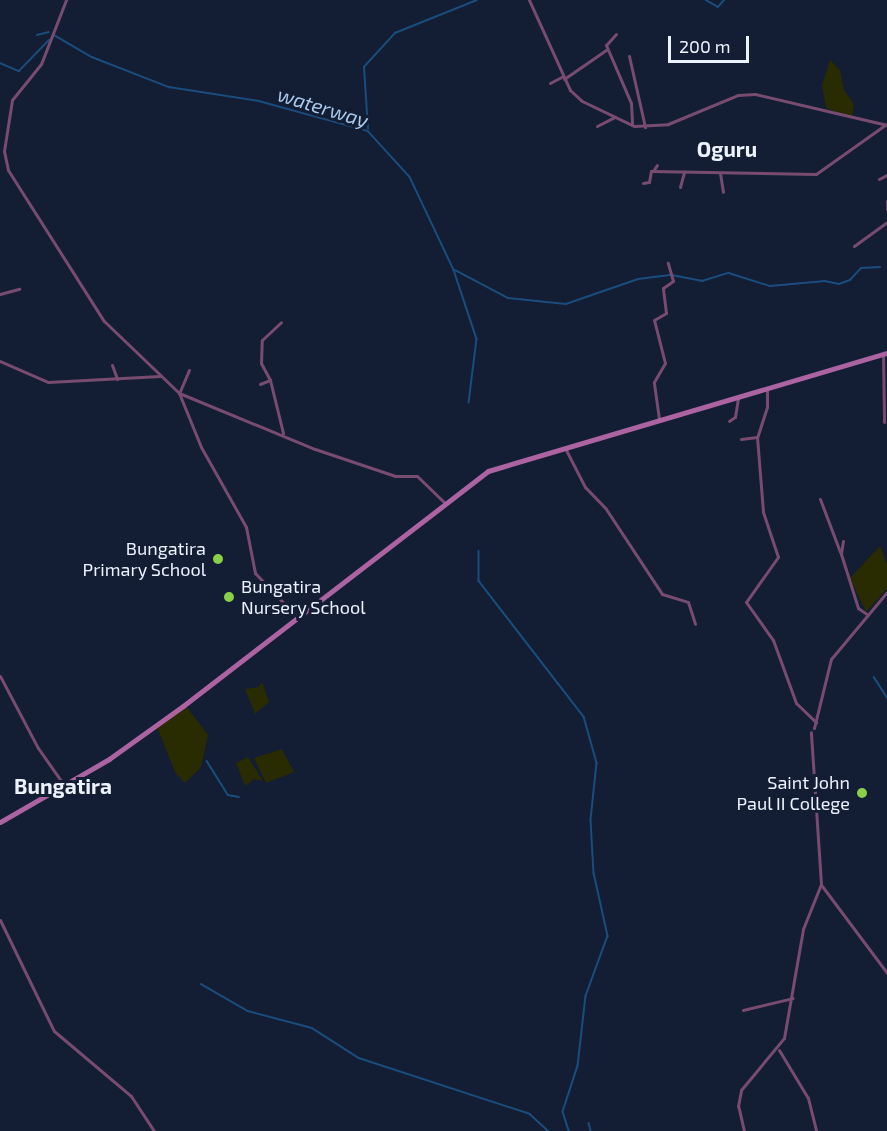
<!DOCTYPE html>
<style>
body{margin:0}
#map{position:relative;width:887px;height:1131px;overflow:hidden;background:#131d33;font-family:"Exo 2",sans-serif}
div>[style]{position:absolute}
.green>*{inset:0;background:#292b00}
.stream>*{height:1.5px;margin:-0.75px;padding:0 0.75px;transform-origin:0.75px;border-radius:0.75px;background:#1a4d7d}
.street>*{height:3px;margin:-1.5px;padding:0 1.5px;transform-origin:1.5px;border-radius:1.5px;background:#784b71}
.secondary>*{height:5px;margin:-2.5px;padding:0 2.5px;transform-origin:2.5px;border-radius:2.5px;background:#ab63a2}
.dots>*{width:16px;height:16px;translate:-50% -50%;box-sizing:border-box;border:3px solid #131d33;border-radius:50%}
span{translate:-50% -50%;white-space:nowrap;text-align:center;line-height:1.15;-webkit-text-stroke:6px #131d33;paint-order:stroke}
.poi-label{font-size:18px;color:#ecf2fe}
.right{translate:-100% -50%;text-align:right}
.left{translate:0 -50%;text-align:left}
.water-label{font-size:20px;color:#abcbee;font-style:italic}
.quarter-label{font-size:21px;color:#ecf2fe;font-weight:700}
.scale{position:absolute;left:668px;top:36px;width:81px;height:27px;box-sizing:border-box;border:3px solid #ecf2fe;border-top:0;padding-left:8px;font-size:18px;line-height:21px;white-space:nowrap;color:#ecf2fe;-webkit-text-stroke:4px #131d33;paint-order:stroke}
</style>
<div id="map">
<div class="green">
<i style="clip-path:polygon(830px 60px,840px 70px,844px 90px,854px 104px,852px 118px,826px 108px,822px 85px)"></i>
<i style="clip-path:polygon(880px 546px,887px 564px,887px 589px,866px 612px,850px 578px)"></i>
<i style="clip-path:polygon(262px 682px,269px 702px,255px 714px,245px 689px,259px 687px)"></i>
<i style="clip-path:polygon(186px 706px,208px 735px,201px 767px,185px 783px,176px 774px,157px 727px)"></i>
<i style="clip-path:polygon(282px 749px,294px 772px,266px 783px,254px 758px)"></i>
<i style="clip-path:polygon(248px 757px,263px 781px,254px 779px,245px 786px,236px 763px)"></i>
</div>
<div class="stream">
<i style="left:706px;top:0;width:14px;rotate:30deg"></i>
<i style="left:718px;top:7px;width:9px;rotate:-49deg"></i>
<i style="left:37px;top:35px;width:12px;rotate:-14deg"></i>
<i style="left:54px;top:35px;width:44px;rotate:30.1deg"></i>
<i style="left:92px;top:57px;width:83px;rotate:21.3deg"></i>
<i style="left:169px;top:87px;width:91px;rotate:8.8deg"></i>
<i style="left:259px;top:101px;width:113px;rotate:15.4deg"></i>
<i style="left:368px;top:131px;width:62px;rotate:47.6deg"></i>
<i style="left:410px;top:177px;width:103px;rotate:64.7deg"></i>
<i style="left:454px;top:270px;width:73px;rotate:71.6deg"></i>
<i style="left:477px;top:339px;width:64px;rotate:97.1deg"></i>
<i style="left:0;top:63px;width:21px;rotate:23deg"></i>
<i style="left:19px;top:71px;width:43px;rotate:-45.9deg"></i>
<i style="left:368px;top:129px;width:62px;rotate:-93.7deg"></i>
<i style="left:364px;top:67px;width:46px;rotate:-47.6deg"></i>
<i style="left:395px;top:33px;width:88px;rotate:-21.9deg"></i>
<i style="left:455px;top:270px;width:60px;rotate:27.8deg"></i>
<i style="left:508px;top:298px;width:58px;rotate:5.9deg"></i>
<i style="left:566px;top:304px;width:76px;rotate:-19.1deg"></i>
<i style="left:638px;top:279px;width:34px;rotate:-7deg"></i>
<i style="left:672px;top:275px;width:31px;rotate:11deg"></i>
<i style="left:702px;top:281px;width:28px;rotate:-17deg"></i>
<i style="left:729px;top:273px;width:43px;rotate:17.6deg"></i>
<i style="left:770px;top:286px;width:55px;rotate:-5.2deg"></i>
<i style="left:825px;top:281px;width:14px;rotate:12deg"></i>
<i style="left:839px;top:284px;width:12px;rotate:-20deg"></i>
<i style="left:850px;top:280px;width:16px;rotate:-47deg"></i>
<i style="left:861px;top:268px;width:19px;rotate:-3deg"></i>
<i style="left:479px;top:551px;width:30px;rotate:90deg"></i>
<i style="left:479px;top:581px;width:172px;rotate:52.3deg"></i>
<i style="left:584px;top:717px;width:48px;rotate:74.2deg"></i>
<i style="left:597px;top:763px;width:57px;rotate:96deg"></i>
<i style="left:591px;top:820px;width:53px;rotate:86.8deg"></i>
<i style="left:594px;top:873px;width:65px;rotate:77.5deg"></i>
<i style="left:608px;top:936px;width:64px;rotate:110.1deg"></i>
<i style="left:586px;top:996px;width:70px;rotate:96.5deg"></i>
<i style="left:578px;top:1066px;width:48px;rotate:108.1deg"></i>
<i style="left:563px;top:1112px;width:20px;rotate:72deg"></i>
<i style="left:874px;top:677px;width:24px;rotate:57deg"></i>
<i style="left:207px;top:761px;width:40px;rotate:58deg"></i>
<i style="left:228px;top:795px;width:11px;rotate:10deg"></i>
<i style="left:201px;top:984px;width:54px;rotate:29.9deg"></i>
<i style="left:248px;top:1011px;width:66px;rotate:14.9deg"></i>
<i style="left:312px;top:1028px;width:56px;rotate:32.6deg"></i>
<i style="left:359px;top:1058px;width:180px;rotate:18.1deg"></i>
<i style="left:530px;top:1114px;width:25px;rotate:43deg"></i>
<i style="left:589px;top:1123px;width:8px;rotate:76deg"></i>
</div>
<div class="street">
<i style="left:66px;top:0;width:69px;rotate:111.3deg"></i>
<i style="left:41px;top:64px;width:46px;rotate:128.9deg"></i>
<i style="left:12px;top:100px;width:52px;rotate:98.9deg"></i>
<i style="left:4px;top:151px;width:19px;rotate:78deg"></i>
<i style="left:8px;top:170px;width:179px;rotate:57.6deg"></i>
<i style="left:104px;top:321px;width:104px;rotate:43.8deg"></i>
<i style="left:179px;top:393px;width:58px;rotate:67.8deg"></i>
<i style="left:201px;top:447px;width:92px;rotate:60.6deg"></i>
<i style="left:246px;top:527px;width:47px;rotate:78.9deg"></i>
<i style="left:255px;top:573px;width:61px;rotate:46.3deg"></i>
<i style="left:529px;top:0;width:99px;rotate:65.5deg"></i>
<i style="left:570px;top:90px;width:16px;rotate:43deg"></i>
<i style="left:582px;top:101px;width:58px;rotate:25.7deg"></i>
<i style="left:634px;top:126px;width:34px;rotate:-3deg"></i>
<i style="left:668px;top:124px;width:76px;rotate:-22.5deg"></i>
<i style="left:738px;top:95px;width:17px;rotate:-3deg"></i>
<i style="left:755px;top:94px;width:136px;rotate:13.2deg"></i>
<i style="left:616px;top:34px;width:15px;rotate:132deg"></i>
<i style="left:606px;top:45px;width:63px;rotate:66.7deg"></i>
<i style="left:631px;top:103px;width:22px;rotate:87deg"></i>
<i style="left:629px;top:56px;width:73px;rotate:77.3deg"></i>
<i style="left:564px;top:79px;width:51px;rotate:-34.6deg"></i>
<i style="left:550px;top:83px;width:15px;rotate:-28deg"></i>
<i style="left:597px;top:126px;width:20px;rotate:-27deg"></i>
<i style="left:653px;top:171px;width:7px;rotate:-56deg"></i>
<i style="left:720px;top:173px;width:19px;rotate:81deg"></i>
<i style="left:879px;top:179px;width:9px;rotate:-27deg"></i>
<i style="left:643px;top:183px;width:6px;rotate:-9deg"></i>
<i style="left:649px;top:182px;width:11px;rotate:-80deg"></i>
<i style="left:651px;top:171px;width:165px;rotate:1deg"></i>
<i style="left:816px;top:174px;width:85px;rotate:-35.4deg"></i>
<i style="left:680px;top:187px;width:16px;rotate:-75deg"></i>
<i style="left:887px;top:201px;width:8px;rotate:90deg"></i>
<i style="left:854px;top:246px;width:41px;rotate:-36deg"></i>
<i style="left:0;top:294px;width:20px;rotate:-15deg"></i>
<i style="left:883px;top:355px;width:67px;rotate:89.1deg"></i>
<i style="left:0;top:361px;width:52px;rotate:23.6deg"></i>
<i style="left:48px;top:382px;width:112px;rotate:-3.1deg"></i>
<i style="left:112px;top:365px;width:15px;rotate:70deg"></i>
<i style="left:189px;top:370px;width:25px;rotate:113deg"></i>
<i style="left:179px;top:393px;width:147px;rotate:22.4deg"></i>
<i style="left:315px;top:449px;width:84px;rotate:18.6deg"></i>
<i style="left:395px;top:476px;width:22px"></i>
<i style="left:417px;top:476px;width:39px;rotate:44deg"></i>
<i style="left:270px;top:380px;width:55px;rotate:76.2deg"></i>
<i style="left:260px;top:384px;width:11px;rotate:-22deg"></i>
<i style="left:270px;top:380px;width:19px;rotate:-118deg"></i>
<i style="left:261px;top:363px;width:23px;rotate:-88deg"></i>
<i style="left:262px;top:340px;width:26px;rotate:-43deg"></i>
<i style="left:767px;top:388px;width:19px;rotate:90deg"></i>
<i style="left:767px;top:407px;width:32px;rotate:108deg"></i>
<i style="left:757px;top:437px;width:75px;rotate:85.4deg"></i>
<i style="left:763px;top:512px;width:47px;rotate:71.6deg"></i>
<i style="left:778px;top:557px;width:55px;rotate:125.4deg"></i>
<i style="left:746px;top:602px;width:47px;rotate:54.6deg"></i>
<i style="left:773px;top:640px;width:67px;rotate:69.9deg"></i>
<i style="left:796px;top:703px;width:28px;rotate:44deg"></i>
<i style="left:659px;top:419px;width:37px;rotate:-98deg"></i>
<i style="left:654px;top:382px;width:22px;rotate:-60deg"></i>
<i style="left:665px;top:363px;width:44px;rotate:-104.3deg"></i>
<i style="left:654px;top:320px;width:14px;rotate:-30deg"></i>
<i style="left:666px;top:313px;width:25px;rotate:-97deg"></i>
<i style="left:663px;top:288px;width:12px;rotate:-35deg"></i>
<i style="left:673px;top:281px;width:19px;rotate:-106deg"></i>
<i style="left:729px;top:421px;width:7px;rotate:-34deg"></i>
<i style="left:735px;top:417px;width:20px;rotate:-81deg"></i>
<i style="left:741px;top:439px;width:16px;rotate:-7deg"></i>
<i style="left:565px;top:448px;width:44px;rotate:62.9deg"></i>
<i style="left:585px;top:487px;width:30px;rotate:46deg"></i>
<i style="left:606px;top:509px;width:102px;rotate:56.6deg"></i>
<i style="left:662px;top:594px;width:27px;rotate:17deg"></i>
<i style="left:688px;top:602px;width:23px;rotate:72deg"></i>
<i style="left:820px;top:499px;width:57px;rotate:69.3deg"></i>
<i style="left:843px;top:541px;width:13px;rotate:99deg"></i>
<i style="left:841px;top:554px;width:57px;rotate:72.5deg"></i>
<i style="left:858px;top:608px;width:12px;rotate:35deg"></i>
<i style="left:0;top:676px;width:81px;rotate:62.2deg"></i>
<i style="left:38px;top:748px;width:45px;rotate:54.9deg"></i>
<i style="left:814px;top:728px;width:71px;rotate:-76.2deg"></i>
<i style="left:831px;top:659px;width:87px;rotate:-50.1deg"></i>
<i style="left:822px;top:886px;width:109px;rotate:53.2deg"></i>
<i style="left:0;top:920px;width:123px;rotate:64.1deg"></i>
<i style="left:54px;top:1031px;width:101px;rotate:40.2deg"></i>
<i style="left:131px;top:1096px;width:42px;rotate:56.7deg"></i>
<i style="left:743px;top:1010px;width:51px;rotate:-13.5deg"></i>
<i style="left:779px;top:1050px;width:56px;rotate:58.9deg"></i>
<i style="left:808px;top:1098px;width:34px;rotate:76deg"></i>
<i style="left:744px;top:1131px;width:26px;rotate:-103deg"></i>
<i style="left:738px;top:1106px;width:16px;rotate:-79deg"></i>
<i style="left:741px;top:1090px;width:67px;rotate:-50.4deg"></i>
<i style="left:784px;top:1038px;width:111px;rotate:-80.1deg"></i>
<i style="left:803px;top:929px;width:48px;rotate:-68.2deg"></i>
<i style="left:821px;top:884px;width:152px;rotate:-93.8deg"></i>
</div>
<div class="secondary">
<i style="left:0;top:822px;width:126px;rotate:-30deg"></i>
<i style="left:109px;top:759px;width:91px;rotate:-35.6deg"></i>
<i style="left:183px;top:706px;width:385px;rotate:-37.6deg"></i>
<i style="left:488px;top:471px;width:416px;rotate:-16.5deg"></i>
</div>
<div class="dots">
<i style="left:218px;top:559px;background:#89cf49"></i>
<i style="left:229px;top:597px;background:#89cf49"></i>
<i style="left:862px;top:793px;background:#89cf49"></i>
</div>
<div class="poi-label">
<span class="right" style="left:206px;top:559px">Bungatira<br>Primary School</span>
<span class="left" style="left:241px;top:597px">Bungatira<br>Nursery School</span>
<span class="right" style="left:850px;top:793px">Saint John<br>Paul II College</span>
</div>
<div class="water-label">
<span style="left:323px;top:107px;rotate:17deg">waterway</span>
</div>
<div class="quarter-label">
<span style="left:727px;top:149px">Oguru</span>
<span style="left:63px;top:786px">Bungatira</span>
</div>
<div class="scale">200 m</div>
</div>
